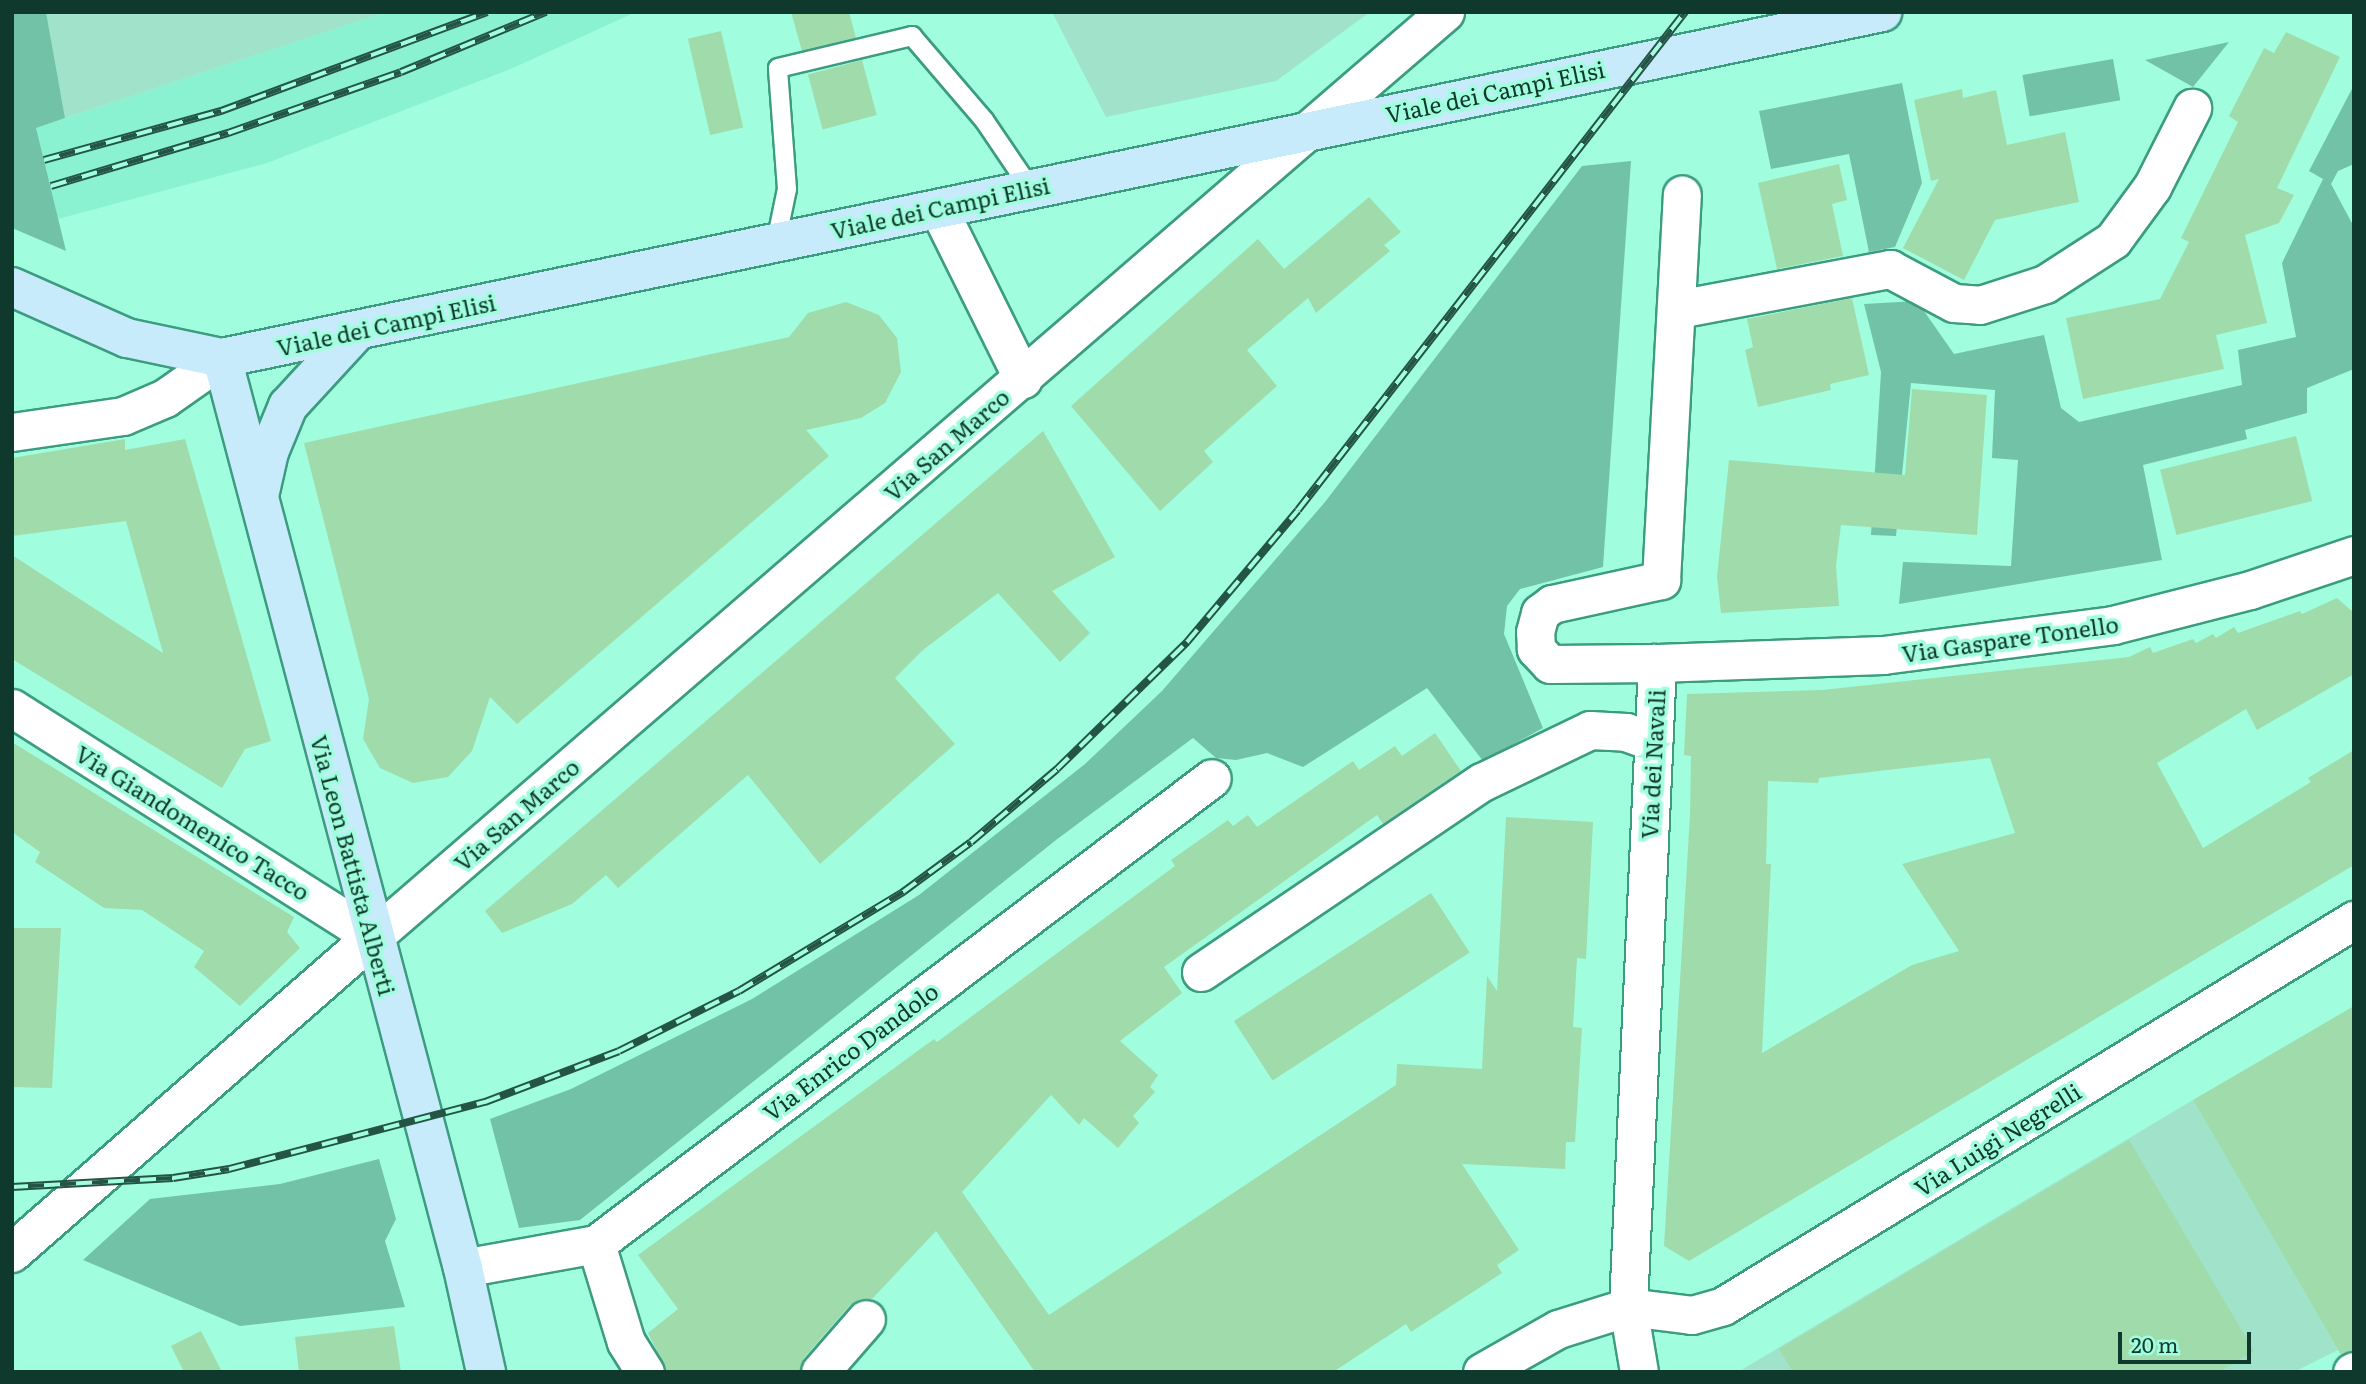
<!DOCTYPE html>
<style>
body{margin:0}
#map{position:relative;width:2366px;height:1384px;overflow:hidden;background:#a0fede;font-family:Literata,serif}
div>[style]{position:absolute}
.built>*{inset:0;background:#8af2d0}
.green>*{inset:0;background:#a0e2ca}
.forest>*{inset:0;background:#71c2a7;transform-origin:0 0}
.building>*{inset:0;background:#a0dbac;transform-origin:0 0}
.roads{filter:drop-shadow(2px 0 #3c9c80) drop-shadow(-2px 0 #3c9c80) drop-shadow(0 2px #3c9c80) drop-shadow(0 -2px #3c9c80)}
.lane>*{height:18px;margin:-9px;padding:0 9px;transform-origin:9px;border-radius:9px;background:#fff}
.street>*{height:37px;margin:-18.5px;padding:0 18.5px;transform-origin:18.5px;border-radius:18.5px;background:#fff}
.secondary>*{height:38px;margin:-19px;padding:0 19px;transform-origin:19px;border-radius:19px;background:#fff}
.primary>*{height:38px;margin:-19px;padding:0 19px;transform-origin:19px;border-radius:19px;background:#c8ebfb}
.rail>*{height:8px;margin-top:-4px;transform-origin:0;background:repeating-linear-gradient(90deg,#a0fede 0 16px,#245445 0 32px);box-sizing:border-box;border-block:2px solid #245445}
span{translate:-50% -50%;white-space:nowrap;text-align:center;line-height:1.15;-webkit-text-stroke:7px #a0fede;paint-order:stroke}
.street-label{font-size:23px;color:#10392d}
.frame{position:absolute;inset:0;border:14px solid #10392d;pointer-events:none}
.scale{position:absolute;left:2118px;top:1332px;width:133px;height:32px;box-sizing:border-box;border:4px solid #10392d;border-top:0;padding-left:9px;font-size:21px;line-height:24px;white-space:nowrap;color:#10392d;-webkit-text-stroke:5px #a0fede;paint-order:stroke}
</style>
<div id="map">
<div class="built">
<i style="clip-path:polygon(385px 12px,636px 12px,513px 68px,267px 163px,58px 219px,35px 128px)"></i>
</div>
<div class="green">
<i style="clip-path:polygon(46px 12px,385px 12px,65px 118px)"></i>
<i style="clip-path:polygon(1052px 12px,1370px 12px,1276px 81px,1106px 117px)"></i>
<i style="clip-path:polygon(2193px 1100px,2338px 1350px,2294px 1372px,1738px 1372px)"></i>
</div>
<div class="forest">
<i style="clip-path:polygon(12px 12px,46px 12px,65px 118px,36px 128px,66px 251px,12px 228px)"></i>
<i style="clip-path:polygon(2229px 42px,2193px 87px,2145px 60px)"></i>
<i style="left:2113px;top:59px;width:42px;height:92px;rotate:80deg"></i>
<i style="clip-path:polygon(1902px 83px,1922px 183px,1895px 247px,1869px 252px,1849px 154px,1771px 169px,1759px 111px)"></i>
<i style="clip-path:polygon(2354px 85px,2354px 164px,2338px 171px,2331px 184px,2354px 227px,2354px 369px,2307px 388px,2307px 413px,2245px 430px,2247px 439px,2143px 465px,2162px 560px,1899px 604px,1903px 562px,2011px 566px,2018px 460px,1992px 458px,1995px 390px,1911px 383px,1896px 536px,1871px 535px,1881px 372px,1864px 304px,1917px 301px,1954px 354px,2044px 335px,2061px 408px,2079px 422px,2242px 385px,2238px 350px,2296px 337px,2282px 263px,2323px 179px,2309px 171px)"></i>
<i style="clip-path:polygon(1631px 161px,1603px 567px,1520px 589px,1507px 606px,1504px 634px,1543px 728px,1483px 761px,1427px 688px,1303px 767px,1267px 753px,1236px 760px,1216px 758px,1193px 738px,1056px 840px,580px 1220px,519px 1228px,490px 1119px,571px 1089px,752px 999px,919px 895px,1085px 764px,1162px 691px,1325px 502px,1582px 166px)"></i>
<i style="clip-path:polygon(379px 1159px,396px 1219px,385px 1241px,405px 1307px,240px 1326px,83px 1260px,150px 1199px,280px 1184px)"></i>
</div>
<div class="building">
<i style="clip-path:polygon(791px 12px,849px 12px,856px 38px,802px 51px)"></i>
<i style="left:721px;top:31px;width:99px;height:34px;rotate:77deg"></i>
<i style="clip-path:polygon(2286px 32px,2340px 57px,2277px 188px,2294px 195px,2279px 223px,2245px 235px,2267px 323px,2216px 335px,2224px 369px,2083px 399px,2066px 318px,2160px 299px,2189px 242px,2181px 238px,2238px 122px,2229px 116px,2264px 48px,2274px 53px)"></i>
<i style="left:862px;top:60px;width:57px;height:56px;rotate:75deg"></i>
<i style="clip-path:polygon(1962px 89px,1963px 98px,1996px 90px,2007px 145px,2065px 132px,2079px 202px,1995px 220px,1964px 280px,1903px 248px,1939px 179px,1931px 181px,1914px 100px)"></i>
<i style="clip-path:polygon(1839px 164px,1847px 200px,1832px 204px,1843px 256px,1777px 269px,1758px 183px)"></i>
<i style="clip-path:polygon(1369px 197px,1401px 232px,1384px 245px,1390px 251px,1316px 313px,1308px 298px,1247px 350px,1277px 386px,1204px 451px,1213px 462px,1160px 511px,1071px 406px,1258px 239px,1284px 269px)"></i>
<i style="clip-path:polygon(1852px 298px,1869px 375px,1830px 384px,1831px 390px,1758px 407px,1745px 350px,1753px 347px,1747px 319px)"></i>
<i style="clip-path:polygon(846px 302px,879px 315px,897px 338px,901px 372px,885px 403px,861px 418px,806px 430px,829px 456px,517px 724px,490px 697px,472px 751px,448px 777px,413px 783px,380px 768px,363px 739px,369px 699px,304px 443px,789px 337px,808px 313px)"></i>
<i style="clip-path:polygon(1912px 389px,1987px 395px,1977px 535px,1841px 525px,1836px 566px,1839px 606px,1721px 613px,1717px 577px,1729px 460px,1905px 475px)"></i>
<i style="clip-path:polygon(1043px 431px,1115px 557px,1052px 591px,1090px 633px,1060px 662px,998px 593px,923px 650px,895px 678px,955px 744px,820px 864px,748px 775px,618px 888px,606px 875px,572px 904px,502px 933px,485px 911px)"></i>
<i style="left:2296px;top:436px;width:67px;height:140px;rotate:76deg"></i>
<i style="clip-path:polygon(125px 439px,125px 450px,185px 439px,271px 741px,245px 749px,222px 788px,12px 659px,12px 555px,163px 653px,126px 521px,12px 536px,12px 458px)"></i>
<i style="clip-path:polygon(evenodd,2337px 598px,2354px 613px,2354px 674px,2257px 730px,2246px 709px,2157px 763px,2203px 848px,2311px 782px,2308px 778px,2354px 750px,2354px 865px,1689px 1261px,1664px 1246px,1690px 815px,1691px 756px,1684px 755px,1687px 694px,1822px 690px,2129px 657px,2150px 647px,2153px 653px,2193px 639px,2196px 643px,2213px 634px,2216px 638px,2234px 627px,2238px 633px,2300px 611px,2302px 614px,2337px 598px,1990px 758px,2015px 833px,1902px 864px,1959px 951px,1912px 965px,1762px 1053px,1771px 864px,1766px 864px,1768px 781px,1818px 783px,1819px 778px,1990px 758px)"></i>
<i style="clip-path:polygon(1435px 733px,1461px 771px,1383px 824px,1377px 815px,1164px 967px,1182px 993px,1120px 1041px,1158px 1075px,1150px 1087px,1155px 1092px,1133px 1116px,1139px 1123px,1118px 1148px,1084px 1118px,1079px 1125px,1051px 1095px,962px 1192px,1049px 1315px,1396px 1085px,1397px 1064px,1482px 1069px,1487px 976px,1497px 991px,1506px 817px,1593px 822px,1586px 959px,1577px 958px,1573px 1027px,1582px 1028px,1575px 1142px,1566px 1142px,1565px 1169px,1462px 1164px,1519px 1250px,1497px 1265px,1502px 1273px,1411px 1332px,1406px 1324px,1333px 1372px,1035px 1372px,936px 1231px,872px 1299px,860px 1299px,850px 1305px,804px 1358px,800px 1372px,667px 1372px,648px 1333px,678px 1309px,638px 1255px,934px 1039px,937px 1042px,1175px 866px,1171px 860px,1228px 820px,1233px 826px,1248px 815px,1257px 827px,1353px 761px,1359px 770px,1395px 746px,1402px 756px)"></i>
<i style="clip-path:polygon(12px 742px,294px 917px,287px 932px,300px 948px,240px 1006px,194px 967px,204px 951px,142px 910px,104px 908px,35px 862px,40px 852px,12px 832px)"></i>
<i style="left:1431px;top:893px;width:71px;height:235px;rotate:57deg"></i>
<i style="clip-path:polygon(12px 928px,61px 928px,52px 1088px,12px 1087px)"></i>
<i style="clip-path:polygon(2354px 1006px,2354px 1350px,2341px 1355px,2193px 1100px)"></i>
<i style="clip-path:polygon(2129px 1140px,2254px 1351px,2219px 1372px,1793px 1372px,1779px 1349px)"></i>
<i style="clip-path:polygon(394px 1326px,401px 1372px,299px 1372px,295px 1337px)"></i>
<i style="clip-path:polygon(201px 1331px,222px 1372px,184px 1372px,171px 1346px)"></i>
</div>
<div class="roads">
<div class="lane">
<i style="left:776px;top:242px;width:54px;rotate:-78.3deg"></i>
<i style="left:787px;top:189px;width:121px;rotate:-94.3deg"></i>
<i style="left:778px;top:68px;width:138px;rotate:-13.4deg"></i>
<i style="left:912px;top:36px;width:111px;rotate:49.4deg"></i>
<i style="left:984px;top:120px;width:82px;rotate:55.9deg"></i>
</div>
<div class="street">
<i style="left:938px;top:208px;width:191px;rotate:63.6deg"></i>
<i style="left:1678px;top:309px;width:216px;rotate:-10.7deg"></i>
<i style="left:1890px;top:269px;width:72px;rotate:28deg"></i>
<i style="left:1954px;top:303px;width:26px;rotate:4deg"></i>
<i style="left:1980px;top:305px;width:68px;rotate:-17.9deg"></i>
<i style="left:2045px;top:284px;width:81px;rotate:-32.9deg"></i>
<i style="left:2113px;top:240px;width:66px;rotate:-53.7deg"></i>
<i style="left:2152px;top:187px;width:89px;rotate:-63.1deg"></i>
<i style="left:12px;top:432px;width:112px;rotate:-8.2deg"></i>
<i style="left:123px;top:416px;width:46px;rotate:-23.2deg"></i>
<i style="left:165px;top:398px;width:70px;rotate:-35.1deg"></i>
<i style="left:1657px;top:663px;width:226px;rotate:-2deg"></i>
<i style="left:1883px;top:655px;width:232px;rotate:-7.4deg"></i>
<i style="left:2113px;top:625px;width:141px;rotate:-14.3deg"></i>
<i style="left:2250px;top:590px;width:110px;rotate:-18.6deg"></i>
<i style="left:12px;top:708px;width:428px;rotate:32.4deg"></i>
<i style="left:373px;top:937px;width:1416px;rotate:-40.79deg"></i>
<i style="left:1201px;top:972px;width:339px;rotate:-34.1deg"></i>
<i style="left:1482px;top:782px;width:120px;rotate:-25.7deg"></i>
<i style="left:1590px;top:730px;width:36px;rotate:3deg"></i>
<i style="left:1626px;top:732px;width:29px;rotate:20deg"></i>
<i style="left:596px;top:1244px;width:102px;rotate:73deg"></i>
<i style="left:626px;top:1342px;width:36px;rotate:58deg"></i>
<i style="left:463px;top:1268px;width:135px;rotate:-10.2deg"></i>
<i style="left:596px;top:1244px;width:772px;rotate:-37.11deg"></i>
<i style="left:820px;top:1372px;width:70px;rotate:-49deg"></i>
<i style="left:1482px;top:1372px;width:87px;rotate:-29.5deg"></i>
<i style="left:1558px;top:1329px;width:73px;rotate:-17.4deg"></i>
<i style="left:1628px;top:1307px;width:64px;rotate:7.1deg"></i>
<i style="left:1692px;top:1315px;width:32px;rotate:-16deg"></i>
<i style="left:1723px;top:1306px;width:740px;rotate:-31.46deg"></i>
<i style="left:1639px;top:1372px;width:66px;rotate:-99.6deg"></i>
<i style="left:1628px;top:1307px;width:645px;rotate:-87.42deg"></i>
<i style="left:1657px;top:663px;width:107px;rotate:179.5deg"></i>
<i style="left:1550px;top:664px;width:21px;rotate:-133deg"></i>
<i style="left:1536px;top:649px;width:17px;rotate:-93deg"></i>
<i style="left:1535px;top:632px;width:20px;rotate:-75deg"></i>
<i style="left:1540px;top:613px;width:15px;rotate:-37deg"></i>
<i style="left:1552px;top:604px;width:112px;rotate:-12.4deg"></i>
<i style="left:1661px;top:580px;width:386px;rotate:-86.9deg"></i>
<i style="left:2352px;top:1372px;width:2px;rotate:-27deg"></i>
</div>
<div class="secondary">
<i style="left:12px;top:1253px;width:480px;rotate:-41.2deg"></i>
</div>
<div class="primary">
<i style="left:12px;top:287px;width:126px;rotate:23.9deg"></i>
<i style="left:127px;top:338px;width:97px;rotate:11.9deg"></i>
<i style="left:222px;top:358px;width:1696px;rotate:-11.77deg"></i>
<i style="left:222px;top:358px;width:941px;rotate:75.17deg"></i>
<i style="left:463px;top:1268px;width:107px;rotate:77.5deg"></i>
<i style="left:259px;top:496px;width:45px;rotate:-77.2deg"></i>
<i style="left:269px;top:452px;width:50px;rotate:-67.6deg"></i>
<i style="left:288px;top:406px;width:102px;rotate:-47.4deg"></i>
</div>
</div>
<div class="rail">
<i style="left:44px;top:160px;width:184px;rotate:-15.5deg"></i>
<i style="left:221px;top:111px;width:284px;rotate:-20.4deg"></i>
<i style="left:51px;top:186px;width:185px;rotate:-16.7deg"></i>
<i style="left:228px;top:133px;width:183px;rotate:-19.4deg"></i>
<i style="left:401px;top:72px;width:157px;rotate:-22.5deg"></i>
<i style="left:12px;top:1187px;width:161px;rotate:-3.2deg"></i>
<i style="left:173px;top:1178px;width:57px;rotate:-9.1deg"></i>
<i style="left:229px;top:1169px;width:265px;rotate:-14.7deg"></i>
<i style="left:485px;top:1102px;width:143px;rotate:-20.8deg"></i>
<i style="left:619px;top:1051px;width:134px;rotate:-26.6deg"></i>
<i style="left:739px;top:991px;width:192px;rotate:-31.1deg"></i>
<i style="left:903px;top:892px;width:84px;rotate:-36.3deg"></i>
<i style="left:971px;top:842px;width:113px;rotate:-40.3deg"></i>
<i style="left:1057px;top:769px;width:182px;rotate:-44.3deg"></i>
<i style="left:1187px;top:642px;width:172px;rotate:-49.9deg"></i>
<i style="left:1298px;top:510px;width:631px;rotate:-52.15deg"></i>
</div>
<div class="street-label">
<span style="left:1495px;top:91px;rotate:-12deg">Viale dei Campi Elisi</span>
<span style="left:940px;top:207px;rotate:-12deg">Viale dei Campi Elisi</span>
<span style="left:386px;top:324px;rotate:-12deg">Viale dei Campi Elisi</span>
<span style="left:946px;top:444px;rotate:-41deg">Via San Marco</span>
<span style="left:2010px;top:638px;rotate:-8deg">Via Gaspare Tonello</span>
<span style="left:1652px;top:764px;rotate:-87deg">Via dei Navali</span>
<span style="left:516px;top:814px;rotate:-41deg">Via San Marco</span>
<span style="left:193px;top:822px;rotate:32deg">Via Giandomenico Tacco</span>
<span style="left:354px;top:865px;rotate:75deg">Via Leon Battista Alberti</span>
<span style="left:850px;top:1051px;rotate:-37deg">Via Enrico Dandolo</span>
<span style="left:1997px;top:1139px;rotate:-32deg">Via Luigi Negrelli</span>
</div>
<div class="frame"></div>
<div class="scale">20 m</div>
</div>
